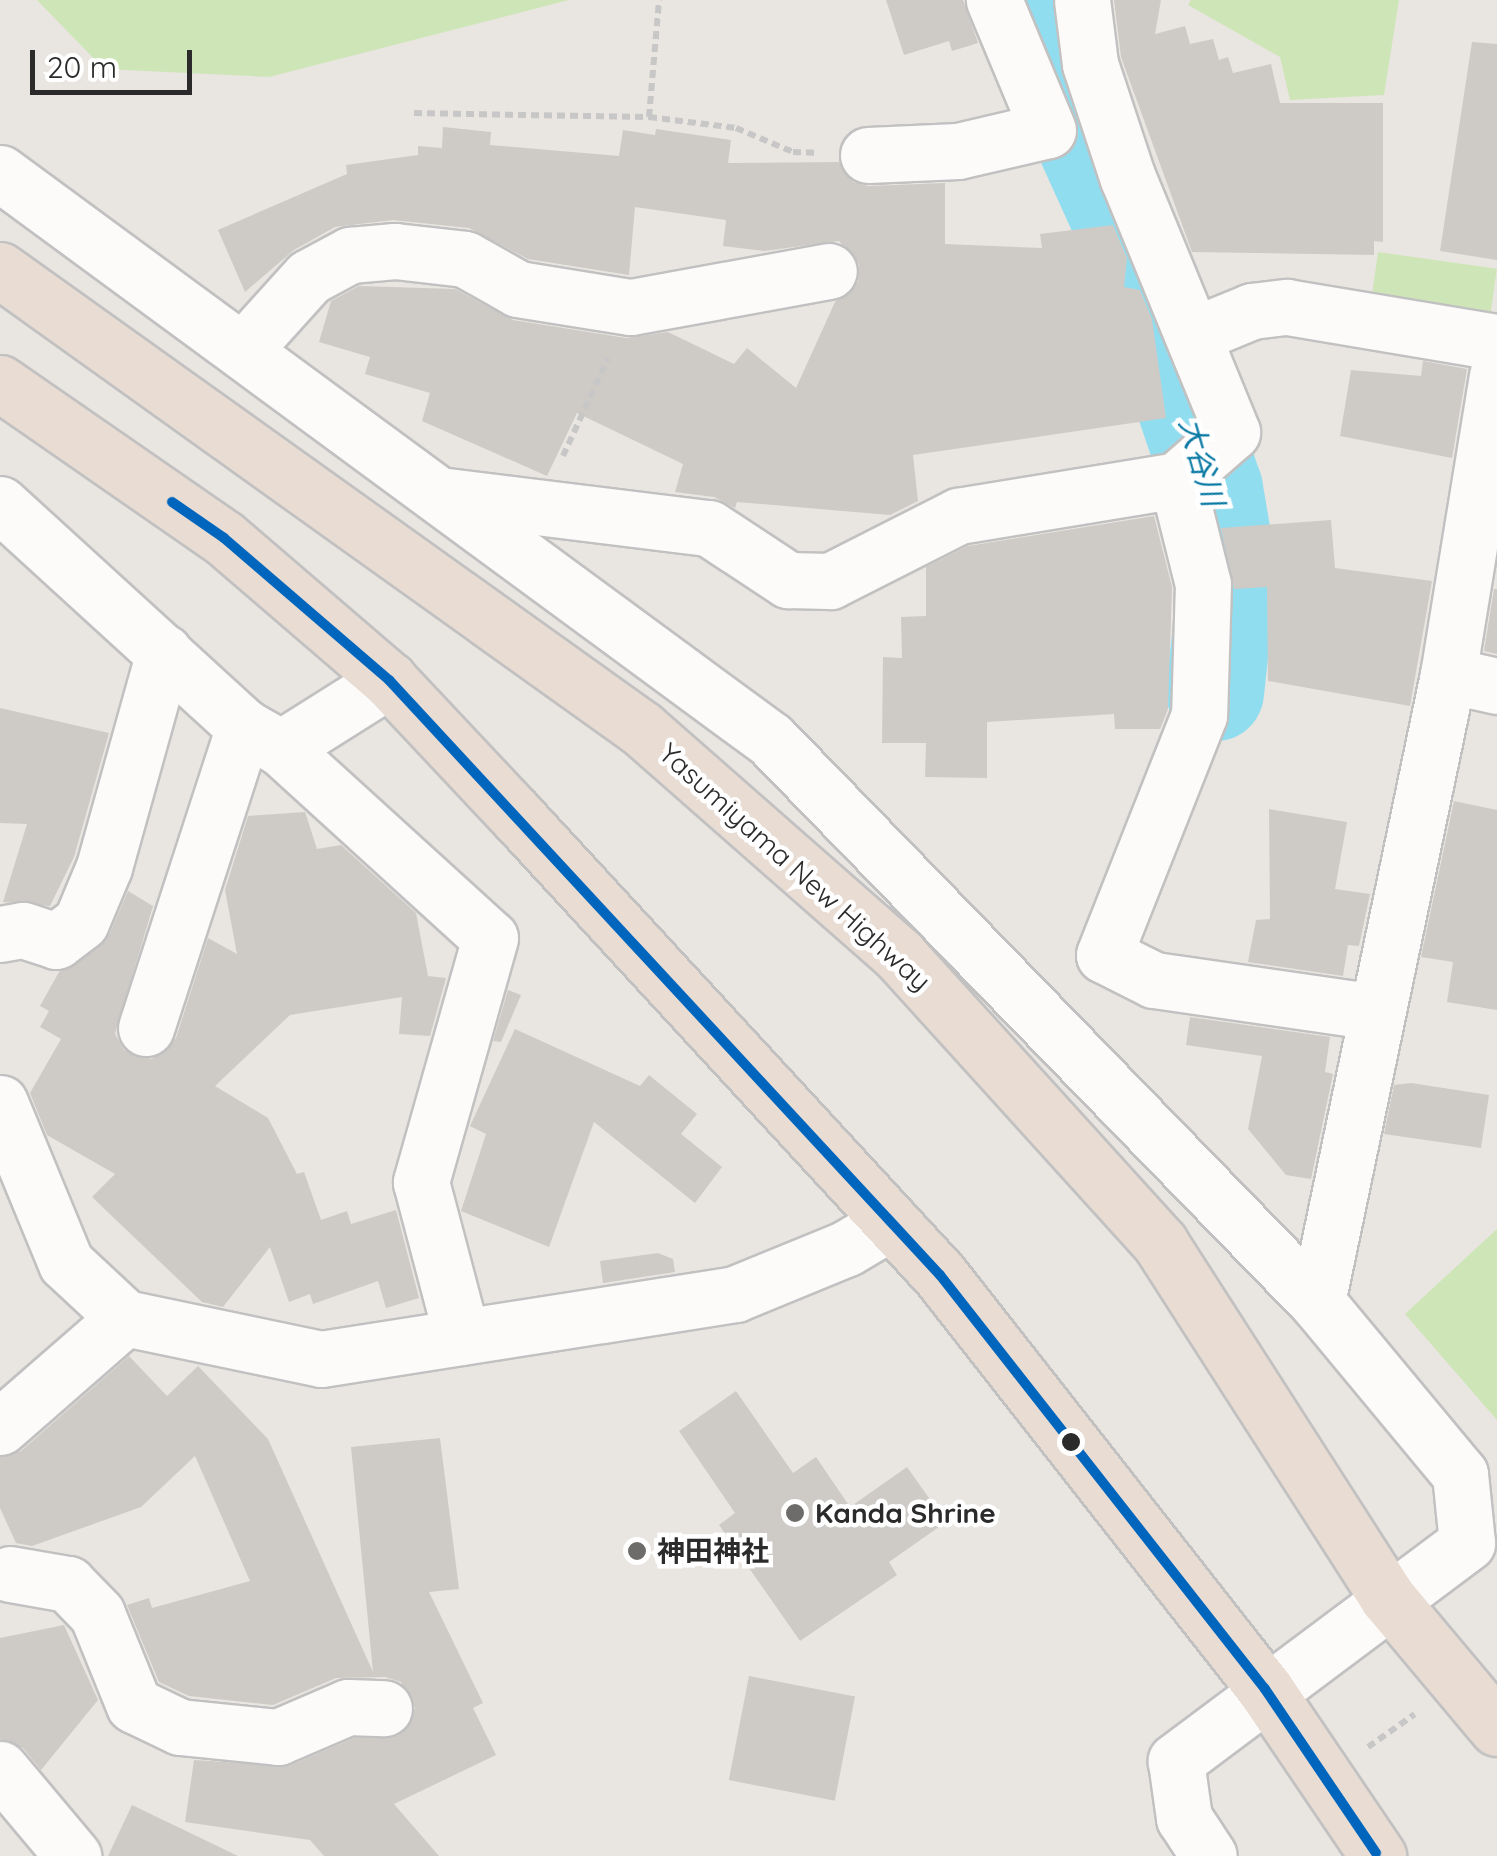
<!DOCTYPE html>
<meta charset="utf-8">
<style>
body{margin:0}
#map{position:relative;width:1497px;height:1856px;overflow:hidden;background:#e9e5e0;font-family:Quicksand,"Noto Sans JP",sans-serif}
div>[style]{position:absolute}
.green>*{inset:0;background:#cee6b7;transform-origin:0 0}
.river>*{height:98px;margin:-49px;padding:0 49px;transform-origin:49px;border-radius:49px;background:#90ddef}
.building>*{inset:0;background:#cecbc7;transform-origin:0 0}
.path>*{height:6px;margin-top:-3px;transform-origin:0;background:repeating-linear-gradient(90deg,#c8c7c7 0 8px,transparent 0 13px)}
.roads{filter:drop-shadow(2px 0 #c2c1c2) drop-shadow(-2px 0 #c2c1c2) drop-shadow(0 2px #c2c1c2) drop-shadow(0 -2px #c2c1c2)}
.minor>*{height:55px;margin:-27.5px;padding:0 27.5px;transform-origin:27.5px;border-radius:27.5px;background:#fcfbfa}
.highway>*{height:55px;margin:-27.5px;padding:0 27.5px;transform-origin:27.5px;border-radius:27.5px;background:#e9dcd3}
.bus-1>*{height:10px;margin:-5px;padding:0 5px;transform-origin:5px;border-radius:5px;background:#0065bd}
.dots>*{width:28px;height:28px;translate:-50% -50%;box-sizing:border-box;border:5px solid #fff;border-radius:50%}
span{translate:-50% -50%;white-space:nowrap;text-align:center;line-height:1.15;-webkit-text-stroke:9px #fff;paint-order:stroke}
.street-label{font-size:28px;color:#2b2b2b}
.poi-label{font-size:28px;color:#2b2b2b;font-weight:700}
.left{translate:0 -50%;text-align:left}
.water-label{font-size:30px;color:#0779a3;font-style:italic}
.scale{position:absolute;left:30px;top:50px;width:162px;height:45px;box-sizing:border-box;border:5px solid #2b2b2b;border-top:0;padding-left:12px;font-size:30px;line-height:35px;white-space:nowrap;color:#2b2b2b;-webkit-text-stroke:8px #fff;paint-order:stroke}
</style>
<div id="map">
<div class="green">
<i style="clip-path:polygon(37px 0,569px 0,269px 77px,104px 69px)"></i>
<i style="clip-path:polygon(1191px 0,1399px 0,1384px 95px,1290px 100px,1280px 57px,1188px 5px)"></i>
<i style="left:1378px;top:252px;width:120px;height:64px;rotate:8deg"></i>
<i style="clip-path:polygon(1497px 1229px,1497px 1420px,1405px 1314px)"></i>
</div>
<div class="river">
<i style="left:1021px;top:0;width:264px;rotate:65.6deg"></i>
<i style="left:1130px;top:240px;width:263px;rotate:71.4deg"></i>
<i style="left:1214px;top:489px;width:85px;rotate:80.5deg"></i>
<i style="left:1228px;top:573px;width:120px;rotate:96.2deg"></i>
</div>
<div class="building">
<i style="clip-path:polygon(886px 0,963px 0,978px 43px,952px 51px,949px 41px,904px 55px)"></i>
<i style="clip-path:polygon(1114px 0,1161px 0,1155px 34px,1185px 26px,1190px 44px,1213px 39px,1219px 60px,1228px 57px,1233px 73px,1271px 64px,1280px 103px,1383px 103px,1383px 242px,1374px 241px,1374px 255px,1192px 252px,1121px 57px)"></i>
<i style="clip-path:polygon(1472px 42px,1497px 44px,1497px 260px,1440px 251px)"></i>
<i style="clip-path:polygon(443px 127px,491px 132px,490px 145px,619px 156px,623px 130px,655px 135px,656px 129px,731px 140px,728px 163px,839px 162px,853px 182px,868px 186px,945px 183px,945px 244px,1042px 248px,1040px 234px,1113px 225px,1127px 258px,1124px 287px,1140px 290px,1152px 319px,1166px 418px,913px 455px,918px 501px,890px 515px,737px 502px,735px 508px,714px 497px,675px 492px,683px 464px,577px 413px,547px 476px,422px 421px,430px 393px,365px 374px,370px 357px,319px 342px,331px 301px,359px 286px,455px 289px,513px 320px,626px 338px,668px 332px,734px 364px,747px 348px,796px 388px,835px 302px,858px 282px,859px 264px,839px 241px,764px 251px,723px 246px,726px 220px,635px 207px,629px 275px,528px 259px,469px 228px,393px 220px,335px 227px,294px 250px,245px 292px,218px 230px,347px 174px,346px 165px,418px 155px,418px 146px,442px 148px)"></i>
<i style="clip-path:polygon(1423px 361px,1467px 369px,1452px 458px,1340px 436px,1351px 370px,1421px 376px)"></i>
<i style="clip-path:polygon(1154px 516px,1172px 587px,1168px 709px,1160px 729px,1115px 729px,1114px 714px,987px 722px,987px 778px,925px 777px,926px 743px,882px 743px,883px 657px,902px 658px,901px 617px,926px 616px,926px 567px,968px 546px)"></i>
<i style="clip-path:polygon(1331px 520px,1335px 568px,1432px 581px,1410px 706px,1268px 681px,1267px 587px,1234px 589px,1221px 528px)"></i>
<i style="clip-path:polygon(1494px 589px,1497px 589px,1497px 654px,1484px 651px)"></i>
<i style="clip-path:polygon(0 708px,109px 733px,74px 857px,50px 906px,3px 902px,27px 824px,0 823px)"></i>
<i style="clip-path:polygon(1454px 801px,1497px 810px,1497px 1010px,1447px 1002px,1453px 962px,1421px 957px)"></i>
<i style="clip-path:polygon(1269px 809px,1347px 822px,1335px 889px,1370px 894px,1359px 946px,1348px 945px,1343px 976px,1248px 962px,1256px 920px,1270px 919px)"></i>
<i style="clip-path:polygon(305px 812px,317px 849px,341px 845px,416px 913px,428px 976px,446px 978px,430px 1036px,399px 1034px,402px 997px,290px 1015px,215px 1086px,268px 1118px,297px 1174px,304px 1172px,321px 1220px,347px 1211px,351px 1224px,396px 1210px,419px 1298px,386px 1308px,378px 1281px,313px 1304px,310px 1294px,289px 1302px,270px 1247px,223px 1307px,202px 1302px,92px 1197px,115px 1174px,47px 1135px,30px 1093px,61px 1039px,40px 1027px,49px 1011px,40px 1006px,59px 972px,109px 935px,128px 891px,153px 906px,115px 1034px,124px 1050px,152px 1059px,176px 1038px,208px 938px,237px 954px,225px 890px,248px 816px)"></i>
<i style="clip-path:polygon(508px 990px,521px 995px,501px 1042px,493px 1041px)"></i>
<i style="clip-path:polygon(1190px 1017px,1330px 1037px,1325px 1072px,1333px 1074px,1311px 1179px,1286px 1175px,1248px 1129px,1262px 1056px,1186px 1045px)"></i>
<i style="clip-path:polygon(515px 1029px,640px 1086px,649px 1075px,697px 1114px,681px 1134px,722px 1167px,695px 1203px,594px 1122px,549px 1247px,461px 1211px,486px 1134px,470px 1126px)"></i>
<i style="clip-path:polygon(1411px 1083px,1489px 1095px,1481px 1148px,1384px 1134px,1394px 1085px)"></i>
<i style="clip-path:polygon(658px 1253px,673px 1259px,675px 1272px,603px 1283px,600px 1261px)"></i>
<i style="clip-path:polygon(129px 1356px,167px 1396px,198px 1366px,268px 1439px,373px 1672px,351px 1447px,440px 1438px,459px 1589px,429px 1592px,483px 1703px,473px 1708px,496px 1755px,394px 1804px,439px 1856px,324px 1856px,310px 1840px,185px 1822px,194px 1760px,289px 1766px,354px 1738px,398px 1736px,415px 1708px,401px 1682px,385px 1677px,336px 1678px,273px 1705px,189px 1696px,159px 1682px,127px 1605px,149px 1598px,152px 1608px,250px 1581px,195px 1456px,141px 1507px,32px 1546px,16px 1543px,0 1508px,0 1457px,21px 1451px)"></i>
<i style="clip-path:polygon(736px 1391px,793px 1473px,816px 1457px,850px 1507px,907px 1467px,946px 1522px,889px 1562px,897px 1575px,800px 1641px,719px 1525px,735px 1513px,679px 1431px)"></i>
<i style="clip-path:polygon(64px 1625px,98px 1700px,41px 1770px,23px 1748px,0 1739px,0 1638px)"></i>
<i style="left:749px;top:1676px;width:108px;height:106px;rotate:11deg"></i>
<i style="clip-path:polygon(132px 1805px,238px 1856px,108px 1856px)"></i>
</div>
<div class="path">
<i style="left:414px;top:113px;width:235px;rotate:1deg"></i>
<i style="left:649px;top:117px;width:88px;rotate:7.2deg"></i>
<i style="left:736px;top:128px;width:62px;rotate:22.8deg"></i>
<i style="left:793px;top:152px;width:24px;rotate:2deg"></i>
<i style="left:649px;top:117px;width:117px;rotate:-85.1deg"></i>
<i style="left:563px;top:456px;width:108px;rotate:-65.3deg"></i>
<i style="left:1368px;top:1747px;width:57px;rotate:-35.1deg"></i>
</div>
<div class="roads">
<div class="minor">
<i style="left:868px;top:155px;width:90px;rotate:-2.5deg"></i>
<i style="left:958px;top:151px;width:92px;rotate:-13.1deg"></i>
<i style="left:1048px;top:130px;width:141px;rotate:-112.6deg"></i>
<i style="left:0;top:173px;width:957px;rotate:36.33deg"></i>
<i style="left:771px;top:740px;width:784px;rotate:45.83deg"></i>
<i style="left:1317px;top:1302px;width:224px;rotate:50.3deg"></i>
<i style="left:1460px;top:1474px;width:69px;rotate:84.2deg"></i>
<i style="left:1467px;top:1543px;width:364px;rotate:143.2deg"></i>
<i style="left:1176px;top:1761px;width:58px;rotate:82deg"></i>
<i style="left:1184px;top:1818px;width:45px;rotate:56.7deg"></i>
<i style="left:1196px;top:334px;width:61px;rotate:-22.3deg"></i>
<i style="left:1252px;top:311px;width:35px;rotate:-7deg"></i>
<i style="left:1287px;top:307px;width:213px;rotate:9.5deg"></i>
<i style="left:243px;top:350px;width:98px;rotate:-47.9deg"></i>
<i style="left:309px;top:277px;width:47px;rotate:-28.2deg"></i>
<i style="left:350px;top:255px;width:45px;rotate:-5.1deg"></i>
<i style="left:395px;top:251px;width:70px;rotate:6.5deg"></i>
<i style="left:465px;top:259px;width:61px;rotate:29.5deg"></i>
<i style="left:518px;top:289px;width:114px;rotate:9.1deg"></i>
<i style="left:631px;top:307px;width:201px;rotate:-10.3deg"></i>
<i style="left:1177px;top:480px;width:107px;rotate:76deg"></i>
<i style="left:1203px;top:584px;width:131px;rotate:91.7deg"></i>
<i style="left:1199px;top:715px;width:258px;rotate:111.6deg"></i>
<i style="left:1104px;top:955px;width:56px;rotate:26.6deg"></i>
<i style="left:1154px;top:980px;width:223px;rotate:8.2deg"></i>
<i style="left:447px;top:496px;width:264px;rotate:7deg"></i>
<i style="left:709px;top:528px;width:95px;rotate:33.4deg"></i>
<i style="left:788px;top:580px;width:42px;rotate:1.4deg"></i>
<i style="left:830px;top:581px;width:144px;rotate:-26.9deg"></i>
<i style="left:958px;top:516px;width:222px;rotate:-9.3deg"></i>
<i style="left:1177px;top:480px;width:73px;rotate:-41.1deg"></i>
<i style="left:1232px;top:432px;width:274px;rotate:-112.3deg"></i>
<i style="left:1128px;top:179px;width:121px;rotate:-108.3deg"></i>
<i style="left:1090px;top:64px;width:64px;rotate:-97.1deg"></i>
<i style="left:0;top:504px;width:331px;rotate:42.4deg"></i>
<i style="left:244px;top:727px;width:43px;rotate:29.6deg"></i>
<i style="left:281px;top:748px;width:128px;rotate:-32.2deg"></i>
<i style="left:1448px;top:675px;width:50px;rotate:12.7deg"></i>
<i style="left:281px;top:748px;width:282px;rotate:42.3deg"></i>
<i style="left:490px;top:938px;width:254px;rotate:105.8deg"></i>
<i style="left:421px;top:1182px;width:160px;rotate:75.2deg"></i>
<i style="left:0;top:934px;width:23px;rotate:-10deg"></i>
<i style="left:23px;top:930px;width:35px;rotate:18deg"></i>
<i style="left:56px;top:941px;width:31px;rotate:-37deg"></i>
<i style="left:81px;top:922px;width:60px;rotate:-67.3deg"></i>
<i style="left:104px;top:867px;width:223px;rotate:-74.4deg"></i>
<i style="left:146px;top:1028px;width:317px;rotate:-72deg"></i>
<i style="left:0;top:1103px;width:173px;rotate:67.6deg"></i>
<i style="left:66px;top:1263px;width:81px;rotate:43deg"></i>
<i style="left:1317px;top:1302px;width:641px;rotate:-78.2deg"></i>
<i style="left:1448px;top:675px;width:304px;rotate:-80.7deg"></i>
<i style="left:0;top:1427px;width:166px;rotate:-41.1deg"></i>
<i style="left:125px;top:1318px;width:200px;rotate:11.8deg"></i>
<i style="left:321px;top:1359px;width:419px;rotate:-8.9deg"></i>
<i style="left:735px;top:1294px;width:121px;rotate:-22.3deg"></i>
<i style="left:847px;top:1248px;width:51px;rotate:-30.6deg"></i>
<i style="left:10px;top:1574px;width:59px;rotate:9.8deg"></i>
<i style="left:68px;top:1584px;width:42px;rotate:46deg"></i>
<i style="left:97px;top:1614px;width:98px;rotate:67.9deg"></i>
<i style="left:134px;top:1705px;width:51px;rotate:25.6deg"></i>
<i style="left:180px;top:1727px;width:99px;rotate:5.8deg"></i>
<i style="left:278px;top:1737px;width:76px;rotate:-23.2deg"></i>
<i style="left:348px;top:1707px;width:36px;rotate:2deg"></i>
<i style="left:0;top:1769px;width:114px;rotate:50deg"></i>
</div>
<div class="highway">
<i style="left:0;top:270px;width:789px;rotate:35.56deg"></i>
<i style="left:642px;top:729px;width:342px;rotate:41.3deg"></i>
<i style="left:899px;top:955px;width:389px;rotate:47.8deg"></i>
<i style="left:1160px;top:1243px;width:421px;rotate:57.3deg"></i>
<i style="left:1387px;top:1597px;width:171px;rotate:50deg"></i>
<i style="left:0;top:383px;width:272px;rotate:34.7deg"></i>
<i style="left:224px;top:538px;width:218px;rotate:40.7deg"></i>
<i style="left:389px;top:680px;width:184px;rotate:46.8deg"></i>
<i style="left:515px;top:814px;width:627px;rotate:47.33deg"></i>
<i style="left:940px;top:1275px;width:526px;rotate:51.87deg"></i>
<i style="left:1265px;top:1689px;width:202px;rotate:55.9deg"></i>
</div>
</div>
<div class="bus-1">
<i style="left:172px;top:502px;width:63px;rotate:34.7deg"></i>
<i style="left:224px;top:538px;width:218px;rotate:40.7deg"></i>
<i style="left:389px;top:680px;width:811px;rotate:47.2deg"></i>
<i style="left:940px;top:1275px;width:526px;rotate:51.87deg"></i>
<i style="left:1265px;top:1689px;width:198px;rotate:55.9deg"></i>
</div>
<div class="dots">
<i style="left:1071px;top:1442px;background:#2b2b2b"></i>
<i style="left:795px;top:1513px;background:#6e6c6a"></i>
<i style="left:637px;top:1551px;background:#6e6c6a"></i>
</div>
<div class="street-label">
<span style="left:795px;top:867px;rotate:42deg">Yasumiyama New Highway</span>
</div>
<div class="poi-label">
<span class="left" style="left:815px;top:1513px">Kanda Shrine</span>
<span class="left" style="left:657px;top:1551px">神田神社</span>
</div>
<div class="water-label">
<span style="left:1202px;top:462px;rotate:74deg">大谷川</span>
</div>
<div class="scale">20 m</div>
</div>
